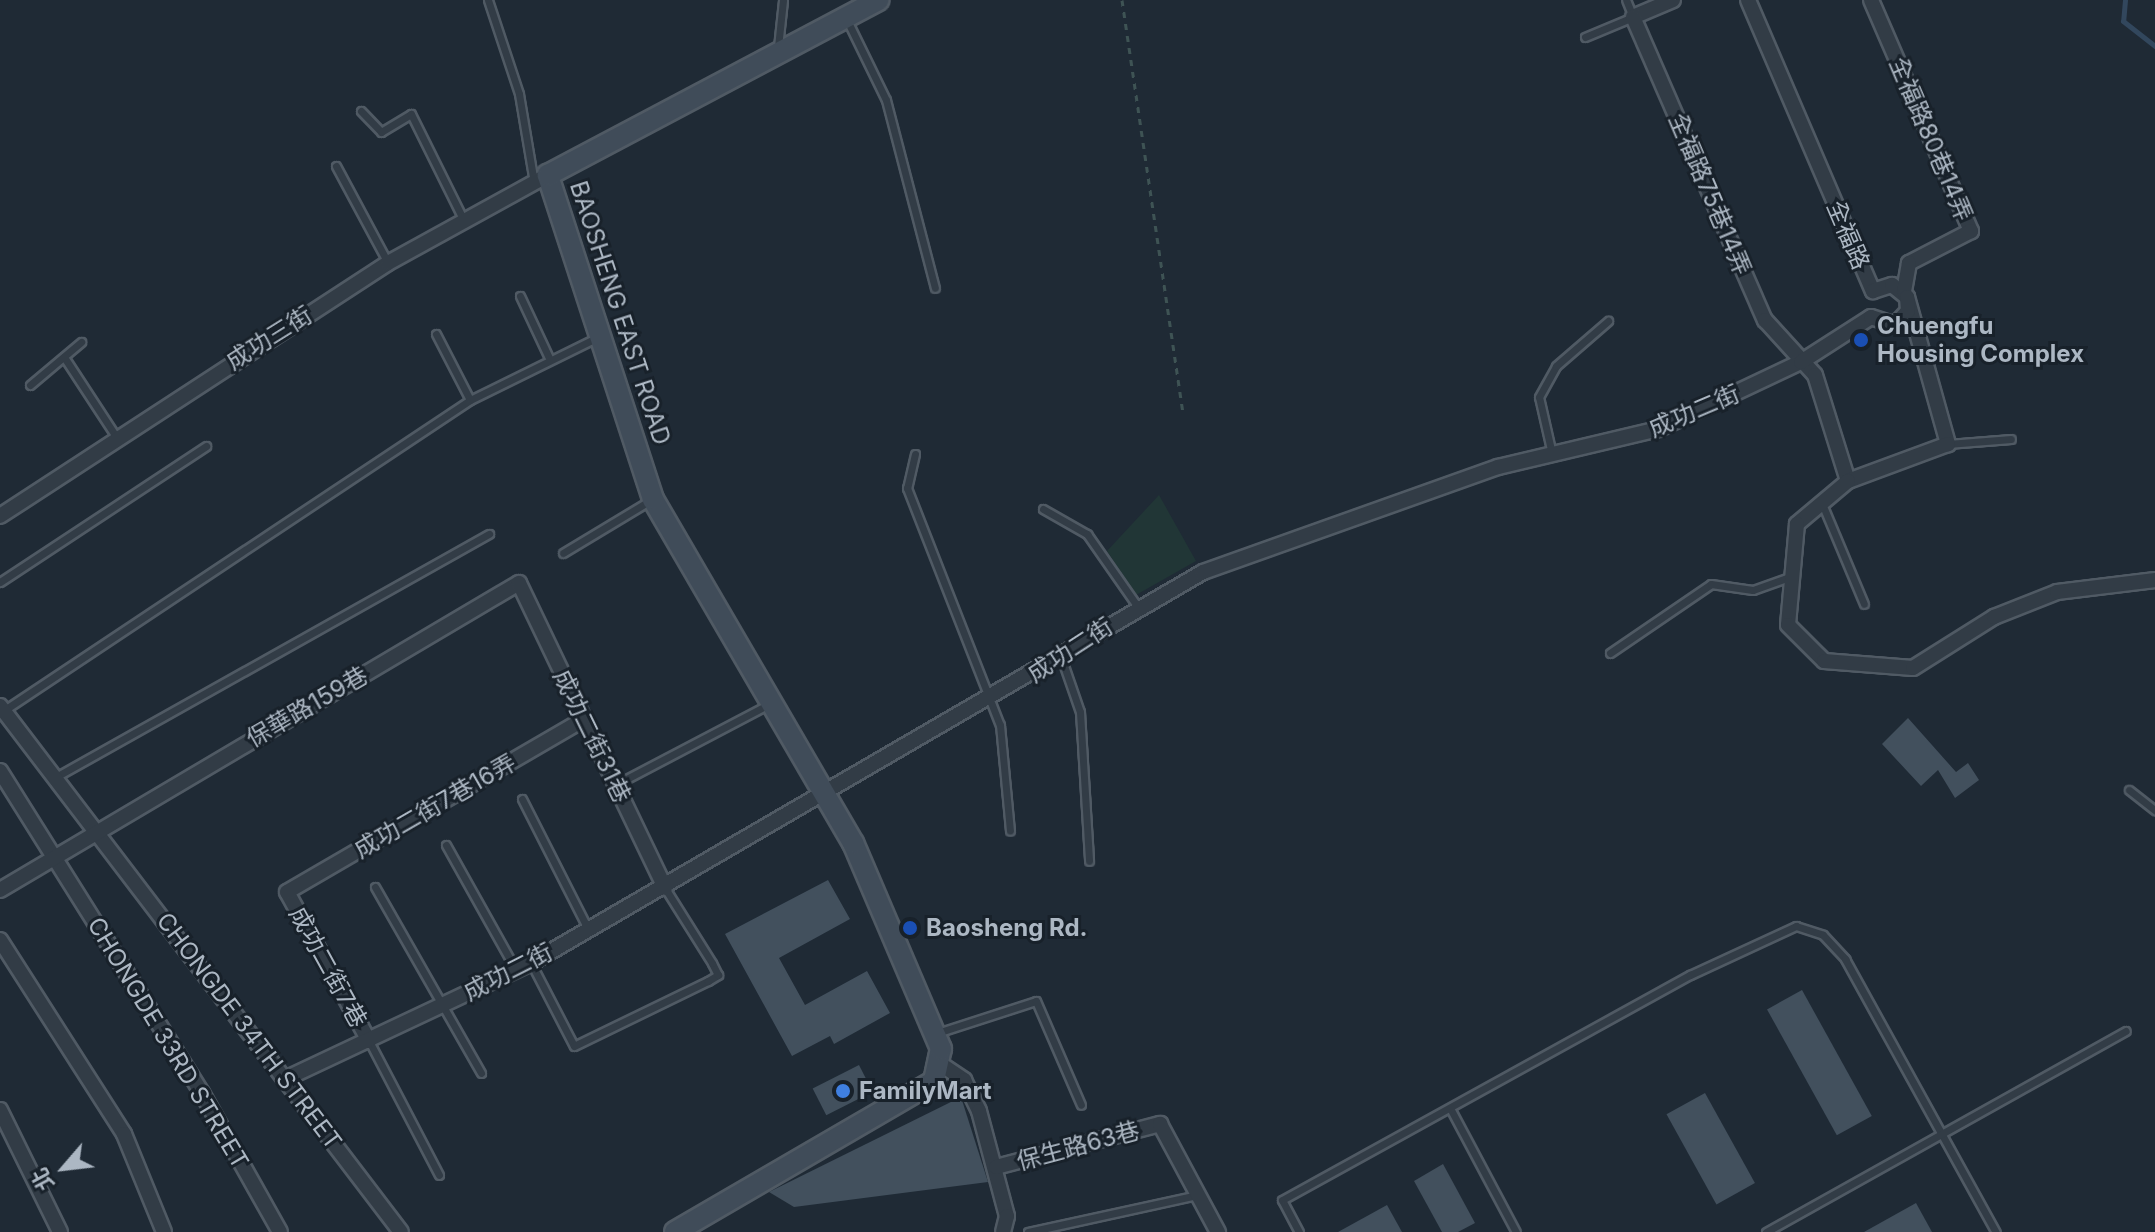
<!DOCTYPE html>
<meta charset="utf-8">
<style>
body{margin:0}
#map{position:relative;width:2155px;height:1232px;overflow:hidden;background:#1f2a35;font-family:Inter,"Noto Sans TC",sans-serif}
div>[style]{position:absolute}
.green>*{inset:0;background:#213636}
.stream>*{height:5px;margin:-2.5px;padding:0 2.5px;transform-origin:2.5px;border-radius:2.5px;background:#32475d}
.building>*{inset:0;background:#42505d;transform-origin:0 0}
.path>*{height:3px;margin-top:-1.5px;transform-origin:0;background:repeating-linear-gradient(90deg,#3e5354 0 6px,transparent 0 12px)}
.roads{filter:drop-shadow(2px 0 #505a64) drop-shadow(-2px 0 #505a64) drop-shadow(0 2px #505a64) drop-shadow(0 -2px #505a64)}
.lane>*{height:7px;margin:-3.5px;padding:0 3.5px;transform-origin:3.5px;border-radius:3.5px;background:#323c46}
.street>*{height:14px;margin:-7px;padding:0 7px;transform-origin:7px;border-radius:7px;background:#323c46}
.secondary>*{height:20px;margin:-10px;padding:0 10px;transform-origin:10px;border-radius:10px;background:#404c59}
.dots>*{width:22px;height:22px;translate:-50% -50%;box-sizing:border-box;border:4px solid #18212a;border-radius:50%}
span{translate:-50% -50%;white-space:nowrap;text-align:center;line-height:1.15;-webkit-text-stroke:6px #18212a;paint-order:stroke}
.street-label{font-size:24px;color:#acb7c3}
.poi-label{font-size:24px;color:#acb7c3;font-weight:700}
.left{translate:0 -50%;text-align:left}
.north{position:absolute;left:24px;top:1128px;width:80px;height:80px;-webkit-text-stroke:6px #18212a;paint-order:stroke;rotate:242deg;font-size:22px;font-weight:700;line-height:32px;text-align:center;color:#acb7c3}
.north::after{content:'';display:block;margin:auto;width:28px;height:36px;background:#acb7c3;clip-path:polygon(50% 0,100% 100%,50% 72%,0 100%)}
</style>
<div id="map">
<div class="green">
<i style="clip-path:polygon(1159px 495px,1196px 561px,1136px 595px,1107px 551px)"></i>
</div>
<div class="stream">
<i style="left:2125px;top:0;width:21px;rotate:95deg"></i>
<i style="left:2123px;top:21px;width:41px;rotate:38deg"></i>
</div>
<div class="building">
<i style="clip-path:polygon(1908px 718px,1956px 772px,1968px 763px,1979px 780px,1955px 798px,1938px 770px,1921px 786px,1882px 744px)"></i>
<i style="clip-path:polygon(828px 880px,850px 919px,779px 958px,805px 1005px,867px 971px,890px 1013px,834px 1044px,830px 1036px,792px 1056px,725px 934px)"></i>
<i style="left:1802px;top:990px;width:144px;height:40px;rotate:61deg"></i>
<i style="left:859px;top:1065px;width:30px;height:52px;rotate:63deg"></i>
<i style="left:1705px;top:1093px;width:103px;height:44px;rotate:61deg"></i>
<i style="clip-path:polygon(961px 1097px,988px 1182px,794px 1207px,769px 1192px)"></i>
<i style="clip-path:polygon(1443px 1164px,1475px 1223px,1458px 1232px,1442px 1232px,1414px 1181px)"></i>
<i style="clip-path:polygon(1916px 1203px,1932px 1232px,1864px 1232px)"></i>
<i style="clip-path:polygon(1387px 1205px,1402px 1232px,1338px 1232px)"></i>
</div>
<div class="path">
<i style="left:1122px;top:0;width:417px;rotate:81.6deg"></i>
</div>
<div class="roads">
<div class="lane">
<i style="left:488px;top:0;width:99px;rotate:71.7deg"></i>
<i style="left:519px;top:94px;width:90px;rotate:80.4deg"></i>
<i style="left:846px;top:18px;width:91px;rotate:64deg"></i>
<i style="left:886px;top:100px;width:194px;rotate:75.4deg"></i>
<i style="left:1585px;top:37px;width:52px;rotate:-22.6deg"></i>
<i style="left:1633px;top:17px;width:18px;rotate:-112deg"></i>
<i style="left:778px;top:47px;width:47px;rotate:-83.9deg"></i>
<i style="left:361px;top:111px;width:29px;rotate:46deg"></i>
<i style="left:381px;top:132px;width:35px;rotate:-31deg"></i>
<i style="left:411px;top:114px;width:119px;rotate:63.6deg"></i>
<i style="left:336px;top:166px;width:110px;rotate:61.8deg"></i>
<i style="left:520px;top:296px;width:68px;rotate:64.9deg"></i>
<i style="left:436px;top:334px;width:74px;rotate:62.7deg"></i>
<i style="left:64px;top:357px;width:93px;rotate:56.8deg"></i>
<i style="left:30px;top:385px;width:67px;rotate:-40.1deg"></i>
<i style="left:1948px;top:444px;width:63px;rotate:-4.5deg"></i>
<i style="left:915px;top:454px;width:35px;rotate:103deg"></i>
<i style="left:907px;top:488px;width:255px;rotate:68.6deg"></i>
<i style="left:1000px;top:725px;width:106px;rotate:84.6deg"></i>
<i style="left:1552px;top:454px;width:58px;rotate:-102.8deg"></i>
<i style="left:1539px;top:397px;width:35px;rotate:-61deg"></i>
<i style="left:1556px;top:366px;width:69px;rotate:-40.9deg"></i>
<i style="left:1823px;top:506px;width:106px;rotate:67.3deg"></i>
<i style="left:1043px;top:509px;width:51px;rotate:29.6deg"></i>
<i style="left:1087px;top:534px;width:89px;rotate:55.1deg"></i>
<i style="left:563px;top:553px;width:103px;rotate:-31.1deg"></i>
<i style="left:0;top:582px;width:247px;rotate:-33.4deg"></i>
<i style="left:1610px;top:653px;width:122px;rotate:-34.3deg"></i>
<i style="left:1711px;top:584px;width:42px;rotate:8.1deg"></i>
<i style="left:1753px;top:590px;width:41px;rotate:-19.7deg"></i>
<i style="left:1061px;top:657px;width:58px;rotate:70.9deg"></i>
<i style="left:1080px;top:712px;width:149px;rotate:86.5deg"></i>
<i style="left:3px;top:711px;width:561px;rotate:-33.66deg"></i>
<i style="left:470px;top:400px;width:143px;rotate:-26.2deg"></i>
<i style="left:54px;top:778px;width:499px;rotate:-29.3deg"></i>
<i style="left:615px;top:785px;width:174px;rotate:-27.7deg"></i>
<i style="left:2129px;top:790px;width:33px;rotate:38deg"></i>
<i style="left:522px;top:799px;width:146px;rotate:63.1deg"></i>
<i style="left:446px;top:845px;width:143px;rotate:60.8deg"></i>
<i style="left:375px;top:887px;width:214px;rotate:60.3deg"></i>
<i style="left:531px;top:963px;width:93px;rotate:62.6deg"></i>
<i style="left:574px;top:1046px;width:149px;rotate:-25.9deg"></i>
<i style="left:708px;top:981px;width:12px;rotate:-31deg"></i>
<i style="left:718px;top:975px;width:13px;rotate:-117deg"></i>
<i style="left:712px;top:963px;width:89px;rotate:-122.1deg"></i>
<i style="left:937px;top:1033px;width:104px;rotate:-17.9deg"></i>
<i style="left:1036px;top:1001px;width:113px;rotate:66.6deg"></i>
<i style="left:369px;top:1041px;width:151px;rotate:62.4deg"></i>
<i style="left:1450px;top:1108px;width:140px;rotate:62deg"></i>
<i style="left:1028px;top:1232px;width:174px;rotate:-12.3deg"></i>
<i style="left:1299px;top:1232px;width:36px;rotate:-118deg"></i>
<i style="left:1282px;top:1200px;width:466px;rotate:-28.9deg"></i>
<i style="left:1690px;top:975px;width:117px;rotate:-24.8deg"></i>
<i style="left:1796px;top:926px;width:28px;rotate:18deg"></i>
<i style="left:1823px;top:935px;width:33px;rotate:47deg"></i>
<i style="left:1845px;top:959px;width:312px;rotate:61.1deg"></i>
<i style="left:1766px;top:1232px;width:412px;rotate:-29.2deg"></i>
</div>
<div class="street">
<i style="left:1673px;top:0;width:43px;rotate:157deg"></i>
<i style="left:1633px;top:17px;width:331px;rotate:66.5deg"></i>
<i style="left:1765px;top:320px;width:74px;rotate:47.7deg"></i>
<i style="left:1815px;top:375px;width:111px;rotate:72.7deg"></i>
<i style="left:1748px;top:0;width:317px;rotate:66.8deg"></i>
<i style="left:1873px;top:291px;width:20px;rotate:-18deg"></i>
<i style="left:1892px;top:285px;width:19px;rotate:39deg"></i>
<i style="left:1907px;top:297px;width:153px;rotate:74.4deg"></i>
<i style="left:1948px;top:444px;width:107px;rotate:159.7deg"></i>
<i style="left:1848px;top:481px;width:67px;rotate:139.9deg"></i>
<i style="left:1797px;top:524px;width:101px;rotate:95.1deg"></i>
<i style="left:1788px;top:625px;width:51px;rotate:45deg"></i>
<i style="left:1824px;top:661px;width:89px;rotate:4.5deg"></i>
<i style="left:1913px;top:668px;width:96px;rotate:-32.2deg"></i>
<i style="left:1994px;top:617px;width:68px;rotate:-21.6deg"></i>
<i style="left:2057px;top:592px;width:99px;rotate:-7deg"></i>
<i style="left:1871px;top:0;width:252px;rotate:66.6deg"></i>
<i style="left:1971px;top:231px;width:70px;rotate:152.7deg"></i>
<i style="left:1909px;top:263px;width:29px;rotate:100deg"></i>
<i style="left:0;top:516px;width:463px;rotate:-33.1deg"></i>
<i style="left:388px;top:263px;width:183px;rotate:-28.8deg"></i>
<i style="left:0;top:706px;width:661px;rotate:52.68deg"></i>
<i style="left:0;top:771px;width:380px;rotate:57.9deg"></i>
<i style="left:202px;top:1093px;width:159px;rotate:60.7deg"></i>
<i style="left:0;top:890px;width:603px;rotate:-30.61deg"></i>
<i style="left:519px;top:583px;width:338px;rotate:64.4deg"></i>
<i style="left:0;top:940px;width:230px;rotate:57.4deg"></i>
<i style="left:124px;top:1134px;width:106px;rotate:67.8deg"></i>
<i style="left:369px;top:1041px;width:170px;rotate:-118.8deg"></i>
<i style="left:287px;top:892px;width:344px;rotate:-30.2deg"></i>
<i style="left:942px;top:1065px;width:27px;rotate:34deg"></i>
<i style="left:964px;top:1080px;width:34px;rotate:64deg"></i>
<i style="left:979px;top:1111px;width:109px;rotate:75.1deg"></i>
<i style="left:1007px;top:1216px;width:16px;rotate:104deg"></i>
<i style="left:287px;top:1078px;width:270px;rotate:-25.2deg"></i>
<i style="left:531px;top:963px;width:777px;rotate:-30.19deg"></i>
<i style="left:1203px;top:572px;width:313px;rotate:-19.6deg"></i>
<i style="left:1498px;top:467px;width:165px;rotate:-13.3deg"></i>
<i style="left:1659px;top:429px;width:157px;rotate:-25.3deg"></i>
<i style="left:1801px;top:362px;width:83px;rotate:-32.7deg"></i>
<i style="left:1871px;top:317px;width:25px;rotate:18deg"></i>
<i style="left:1895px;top:325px;width:19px;rotate:-47deg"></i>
<i style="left:1908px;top:311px;width:14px;rotate:-94deg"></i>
<i style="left:0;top:1110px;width:136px;rotate:63.8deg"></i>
<i style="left:996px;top:1167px;width:170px;rotate:-14.7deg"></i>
<i style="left:1160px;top:1124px;width:123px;rotate:61.8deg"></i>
</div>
<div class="secondary">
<i style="left:675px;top:1232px;width:300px;rotate:-30.2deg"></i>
<i style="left:934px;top:1081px;width:33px;rotate:-78deg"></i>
<i style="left:941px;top:1049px;width:224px;rotate:-113.1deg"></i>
<i style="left:853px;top:843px;width:398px;rotate:-120.2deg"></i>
<i style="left:653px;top:499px;width:341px;rotate:-108deg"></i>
<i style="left:548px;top:175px;width:374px;rotate:-27.9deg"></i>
</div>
</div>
<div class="dots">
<i style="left:1861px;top:340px;background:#1a4fb4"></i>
<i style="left:910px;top:928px;background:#1a4fb4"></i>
<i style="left:843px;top:1091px;background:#3f7fe0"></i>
</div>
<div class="street-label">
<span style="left:1931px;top:139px;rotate:67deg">全福路80巷14弄</span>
<span style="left:1710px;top:194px;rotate:67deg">全福路75巷14弄</span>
<span style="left:1848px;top:235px;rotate:67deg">全福路</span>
<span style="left:620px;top:313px;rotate:72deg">BAOSHENG EAST ROAD</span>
<span style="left:269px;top:338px;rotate:-32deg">成功三街</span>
<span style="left:1694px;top:411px;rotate:-23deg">成功二街</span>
<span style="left:1070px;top:650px;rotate:-33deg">成功二街</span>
<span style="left:307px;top:707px;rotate:-30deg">保華路159巷</span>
<span style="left:592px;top:736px;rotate:64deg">成功二街31巷</span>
<span style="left:435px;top:806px;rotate:-30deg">成功二街7巷16弄</span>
<span style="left:328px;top:967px;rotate:61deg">成功二街7巷</span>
<span style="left:508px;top:972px;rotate:-27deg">成功二街</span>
<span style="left:249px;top:1031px;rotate:53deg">CHONGDE 34TH STREET</span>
<span style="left:168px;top:1043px;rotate:59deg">CHONGDE 33RD STREET</span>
<span style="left:1078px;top:1146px;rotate:-15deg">保生路63巷</span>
</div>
<div class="poi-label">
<span class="left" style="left:1877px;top:340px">Chuengfu<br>Housing Complex</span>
<span class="left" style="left:926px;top:928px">Baosheng Rd.</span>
<span class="left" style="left:859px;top:1091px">FamilyMart</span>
</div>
<div class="north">北</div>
</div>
